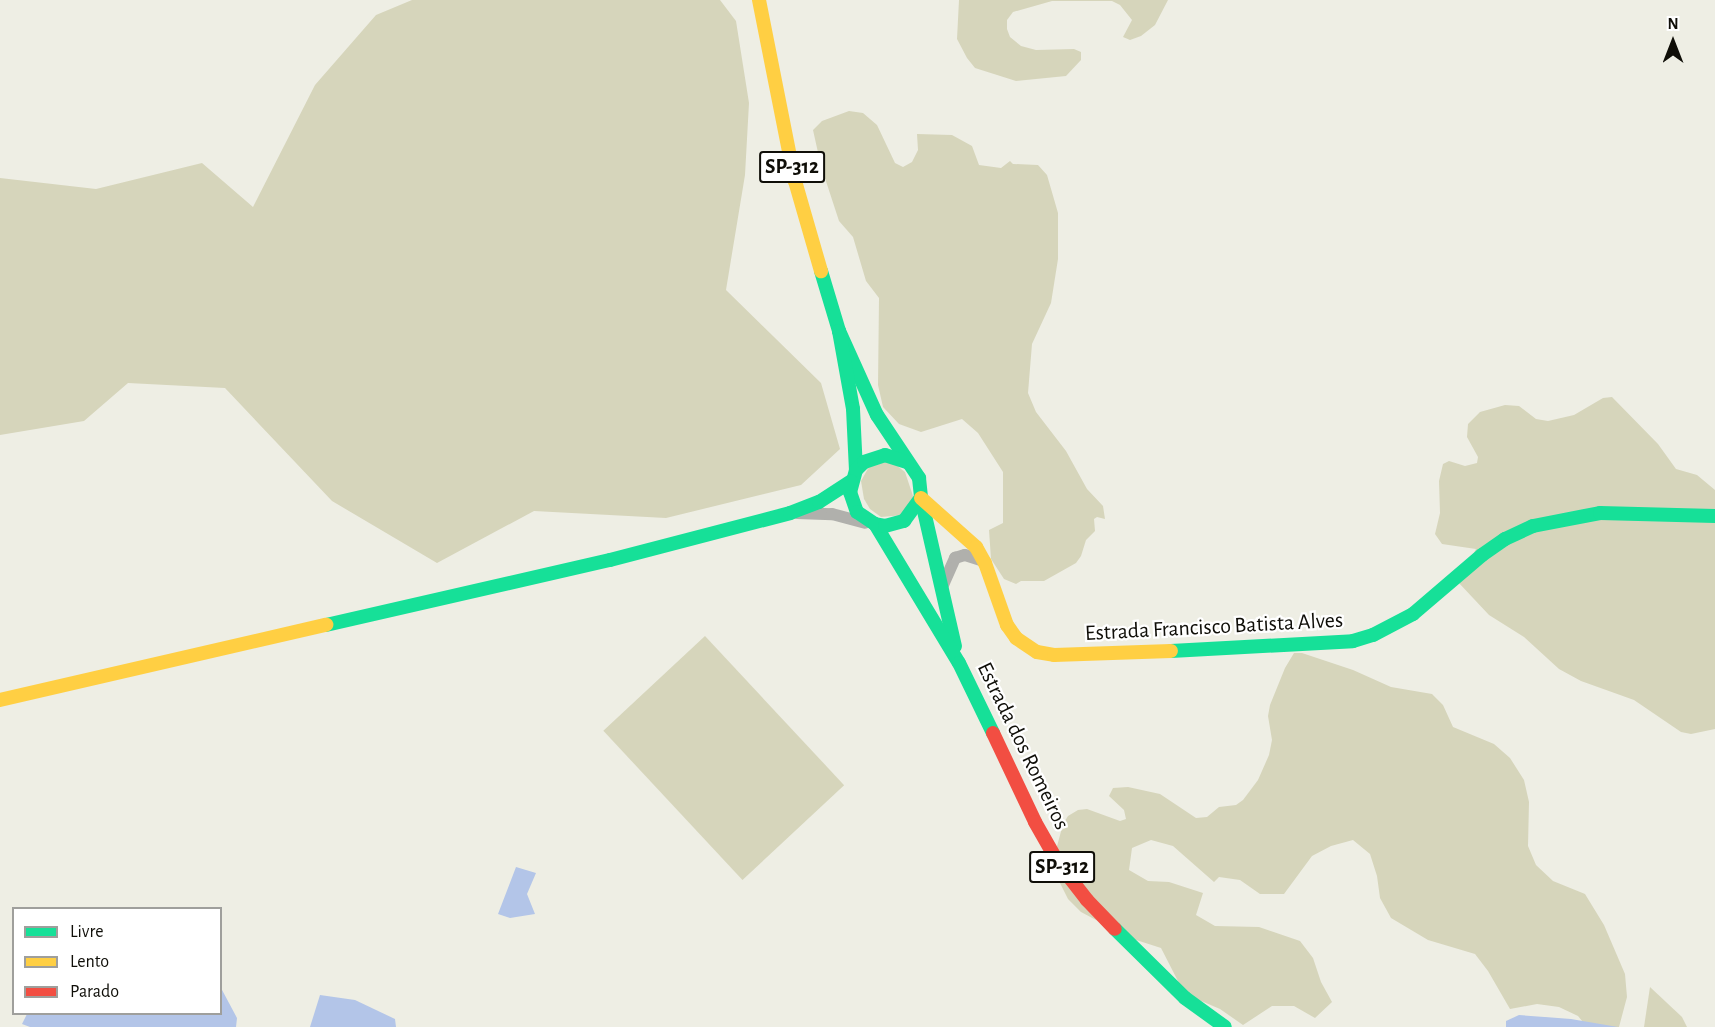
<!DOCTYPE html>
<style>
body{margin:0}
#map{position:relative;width:1715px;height:1027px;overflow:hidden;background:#eeeee4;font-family:"Alegreya Sans",sans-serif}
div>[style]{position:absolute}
.green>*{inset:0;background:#d6d5bb;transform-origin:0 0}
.water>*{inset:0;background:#b3c5e8}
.street>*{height:12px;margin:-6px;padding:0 6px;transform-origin:6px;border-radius:6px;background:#b0b0ac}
.fast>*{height:14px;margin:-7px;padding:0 7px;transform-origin:7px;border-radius:7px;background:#16e098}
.slow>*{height:14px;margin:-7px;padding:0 7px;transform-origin:7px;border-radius:7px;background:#ffcf43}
.jam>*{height:14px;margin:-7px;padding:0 7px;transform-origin:7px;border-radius:7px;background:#f24e42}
span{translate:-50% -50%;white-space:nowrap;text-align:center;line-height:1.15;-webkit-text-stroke:4.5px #fff;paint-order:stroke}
.shield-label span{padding:2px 4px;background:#fff;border:2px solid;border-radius:4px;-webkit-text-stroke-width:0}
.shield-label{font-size:21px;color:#0f0e08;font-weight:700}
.street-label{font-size:22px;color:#0f0e08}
.legend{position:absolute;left:12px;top:907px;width:210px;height:108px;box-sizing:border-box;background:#fff;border:2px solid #9f9f9c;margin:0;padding:8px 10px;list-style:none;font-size:18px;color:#0f0e08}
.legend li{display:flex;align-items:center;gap:12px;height:30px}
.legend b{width:30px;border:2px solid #9f9f9c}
.north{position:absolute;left:1643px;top:12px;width:60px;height:60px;-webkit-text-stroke:4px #fff;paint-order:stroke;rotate:0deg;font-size:16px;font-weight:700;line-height:24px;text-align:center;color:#0f0e08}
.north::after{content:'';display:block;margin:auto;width:21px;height:27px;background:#0f0e08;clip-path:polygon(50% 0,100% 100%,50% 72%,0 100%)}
</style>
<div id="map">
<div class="green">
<i style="clip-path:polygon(412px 0,720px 0,736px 21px,749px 103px,745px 175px,726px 290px,821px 383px,840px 449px,801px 485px,666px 518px,534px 511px,437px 563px,332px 501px,225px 388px,128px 383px,84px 421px,0 435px,0 178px,96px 189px,202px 163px,253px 207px,315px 85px,376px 15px)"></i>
<i style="clip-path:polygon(959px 0,1168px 0,1155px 25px,1141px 36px,1130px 40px,1123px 37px,1132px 20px,1120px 5px,1112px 1px,1052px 1px,1013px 12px,1007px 20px,1007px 29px,1010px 37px,1021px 46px,1036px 50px,1074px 49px,1081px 52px,1081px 60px,1066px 76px,1016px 81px,975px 68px,967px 58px,957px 39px)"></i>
<i style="clip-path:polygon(849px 111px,863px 113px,877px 125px,895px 163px,903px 167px,912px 162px,918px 150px,917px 134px,952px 135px,972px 146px,979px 165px,1001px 168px,1010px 161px,1013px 164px,1038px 165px,1047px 175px,1058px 213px,1058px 259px,1051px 303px,1032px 344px,1028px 393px,1036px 412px,1066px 451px,1087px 489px,1103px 506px,1105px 519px,1097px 517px,1094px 519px,1095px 531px,1086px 540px,1081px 556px,1076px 563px,1044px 581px,1021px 581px,1016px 584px,1004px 579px,991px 559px,989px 530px,1003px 523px,1003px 472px,978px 433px,962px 419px,921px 432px,899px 424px,883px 407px,878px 385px,879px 298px,866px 281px,853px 237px,839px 221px,821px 166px,813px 130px,822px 121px)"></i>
<i style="clip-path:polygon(1612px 397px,1658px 444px,1676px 469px,1697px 475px,1715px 490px,1715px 729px,1691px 734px,1681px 732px,1634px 700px,1581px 681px,1559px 669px,1524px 637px,1489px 615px,1458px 582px,1476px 549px,1442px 544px,1435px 534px,1440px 513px,1439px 481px,1443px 464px,1449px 461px,1465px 466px,1477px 463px,1478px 457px,1467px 437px,1468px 424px,1480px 412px,1505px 405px,1519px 406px,1536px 419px,1548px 421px,1574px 415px,1603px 398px)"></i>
<i style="clip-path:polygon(891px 461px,905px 472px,914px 499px,904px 515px,881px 517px,870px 509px,864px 499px,861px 481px,870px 465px)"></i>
<i style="left:705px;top:636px;width:204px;height:139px;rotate:47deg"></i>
<i style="clip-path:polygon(1294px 653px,1302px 653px,1353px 670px,1391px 687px,1432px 694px,1443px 705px,1453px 727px,1494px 744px,1510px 758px,1524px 780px,1529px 802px,1528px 846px,1536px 865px,1553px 881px,1585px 894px,1604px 925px,1625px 974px,1627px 997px,1619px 1027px,1587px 1027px,1578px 1016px,1559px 1007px,1537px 1004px,1510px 1009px,1488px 971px,1475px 954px,1428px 940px,1391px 918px,1380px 898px,1377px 876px,1370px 854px,1353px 840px,1331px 846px,1312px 856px,1284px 894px,1260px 894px,1240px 880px,1219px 877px,1214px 882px,1173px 846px,1151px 840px,1132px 848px,1129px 870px,1148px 881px,1169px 882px,1203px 893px,1196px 915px,1215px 926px,1259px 927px,1300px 941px,1313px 958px,1321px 982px,1332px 1002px,1315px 1018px,1294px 1006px,1272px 1006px,1243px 1025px,1220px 1009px,1192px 997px,1180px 985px,1161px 948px,1130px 938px,1081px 912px,1068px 899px,1059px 881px,1056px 850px,1063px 824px,1068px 816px,1078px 810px,1087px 809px,1120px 821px,1126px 819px,1124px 810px,1109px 796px,1113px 788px,1128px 787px,1160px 794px,1196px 818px,1207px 817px,1219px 807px,1236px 805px,1243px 800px,1258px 780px,1269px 755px,1272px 740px,1268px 716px,1270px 705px,1285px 668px)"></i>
<i style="clip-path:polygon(1650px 987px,1682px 1017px,1687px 1027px,1644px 1027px)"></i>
</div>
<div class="water">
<i style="clip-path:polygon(516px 867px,536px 873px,527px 894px,535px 914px,510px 918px,498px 914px)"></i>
<i style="clip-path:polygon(221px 988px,237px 1018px,236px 1027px,30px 1027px,22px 1024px,27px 1014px,220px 1014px)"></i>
<i style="clip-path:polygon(320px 995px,355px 1000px,395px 1019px,396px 1027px,310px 1027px)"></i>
<i style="clip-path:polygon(1519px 1015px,1571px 1019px,1618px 1027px,1506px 1027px,1506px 1021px)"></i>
</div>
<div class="street">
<i style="left:797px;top:513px;width:35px;rotate:2deg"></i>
<i style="left:832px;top:514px;width:34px;rotate:15deg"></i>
<i style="left:943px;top:585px;width:30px;rotate:-66deg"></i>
<i style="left:955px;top:558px;width:10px;rotate:-17deg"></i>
<i style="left:965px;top:555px;width:19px;rotate:18deg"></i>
</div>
<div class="fast">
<i style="left:821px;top:271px;width:63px;rotate:73.3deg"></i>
<i style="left:839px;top:331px;width:92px;rotate:65.7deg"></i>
<i style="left:877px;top:415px;width:76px;rotate:56.3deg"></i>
<i style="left:919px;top:478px;width:20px;rotate:84deg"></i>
<i style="left:921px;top:498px;width:152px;rotate:77.1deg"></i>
<i style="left:839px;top:331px;width:79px;rotate:79.8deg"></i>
<i style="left:853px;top:409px;width:61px;rotate:87.2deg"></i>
<i style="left:856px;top:470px;width:23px;rotate:105deg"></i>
<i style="left:850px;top:492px;width:21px;rotate:71deg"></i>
<i style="left:857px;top:512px;width:22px;rotate:34deg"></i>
<i style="left:875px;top:524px;width:162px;rotate:58.9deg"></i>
<i style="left:959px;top:663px;width:78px;rotate:64.1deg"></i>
<i style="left:856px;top:470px;width:11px;rotate:-45deg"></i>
<i style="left:864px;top:462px;width:22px;rotate:-18deg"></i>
<i style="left:885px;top:455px;width:23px;rotate:18deg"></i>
<i style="left:875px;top:524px;width:10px;rotate:11deg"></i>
<i style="left:885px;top:526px;width:20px;rotate:-15deg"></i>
<i style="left:904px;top:521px;width:29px;rotate:-54deg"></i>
<i style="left:326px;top:625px;width:291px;rotate:-12.9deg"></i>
<i style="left:610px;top:560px;width:186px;rotate:-14.6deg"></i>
<i style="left:790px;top:513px;width:31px;rotate:-21deg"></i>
<i style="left:819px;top:502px;width:38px;rotate:-33deg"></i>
<i style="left:1171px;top:651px;width:182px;rotate:-3.1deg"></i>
<i style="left:1353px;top:641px;width:21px;rotate:-17deg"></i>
<i style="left:1373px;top:635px;width:45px;rotate:-27.7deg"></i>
<i style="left:1413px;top:614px;width:91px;rotate:-40.5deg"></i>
<i style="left:1482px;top:555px;width:28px;rotate:-35deg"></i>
<i style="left:1505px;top:539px;width:31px;rotate:-25deg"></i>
<i style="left:1533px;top:526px;width:68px;rotate:-11deg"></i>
<i style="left:1600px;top:513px;width:115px;rotate:1.5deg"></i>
<i style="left:1115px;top:929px;width:98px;rotate:44.6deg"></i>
<i style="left:1185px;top:998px;width:49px;rotate:35.9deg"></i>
</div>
<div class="slow">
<i style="left:759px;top:0;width:185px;rotate:78.8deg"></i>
<i style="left:795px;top:181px;width:94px;rotate:73.9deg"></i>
<i style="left:921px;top:498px;width:74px;rotate:41.7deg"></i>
<i style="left:976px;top:547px;width:18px;rotate:61deg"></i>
<i style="left:985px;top:563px;width:66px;rotate:70.5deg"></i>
<i style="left:1007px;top:625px;width:16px;rotate:55deg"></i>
<i style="left:1016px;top:638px;width:25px;rotate:34deg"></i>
<i style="left:1037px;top:652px;width:17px;rotate:10deg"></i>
<i style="left:1054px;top:655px;width:117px;rotate:-2deg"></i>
<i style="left:0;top:700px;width:335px;rotate:-13deg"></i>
</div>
<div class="jam">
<i style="left:993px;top:733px;width:98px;rotate:64.7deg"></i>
<i style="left:1035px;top:822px;width:48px;rotate:60.3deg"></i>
<i style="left:1059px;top:864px;width:46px;rotate:52.1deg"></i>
<i style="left:1087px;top:900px;width:40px;rotate:46deg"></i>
</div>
<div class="shield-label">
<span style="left:792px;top:167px">SP-312</span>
<span style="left:1062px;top:867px">SP-312</span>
</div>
<div class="street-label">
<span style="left:1214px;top:627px;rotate:-3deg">Estrada Francisco Batista Alves</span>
<span style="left:1023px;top:746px;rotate:64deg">Estrada dos Romeiros</span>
</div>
<ul class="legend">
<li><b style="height:8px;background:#16e098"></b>Livre</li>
<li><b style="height:8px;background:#ffcf43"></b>Lento</li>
<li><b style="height:8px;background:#f24e42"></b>Parado</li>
</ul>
<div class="north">N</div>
</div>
